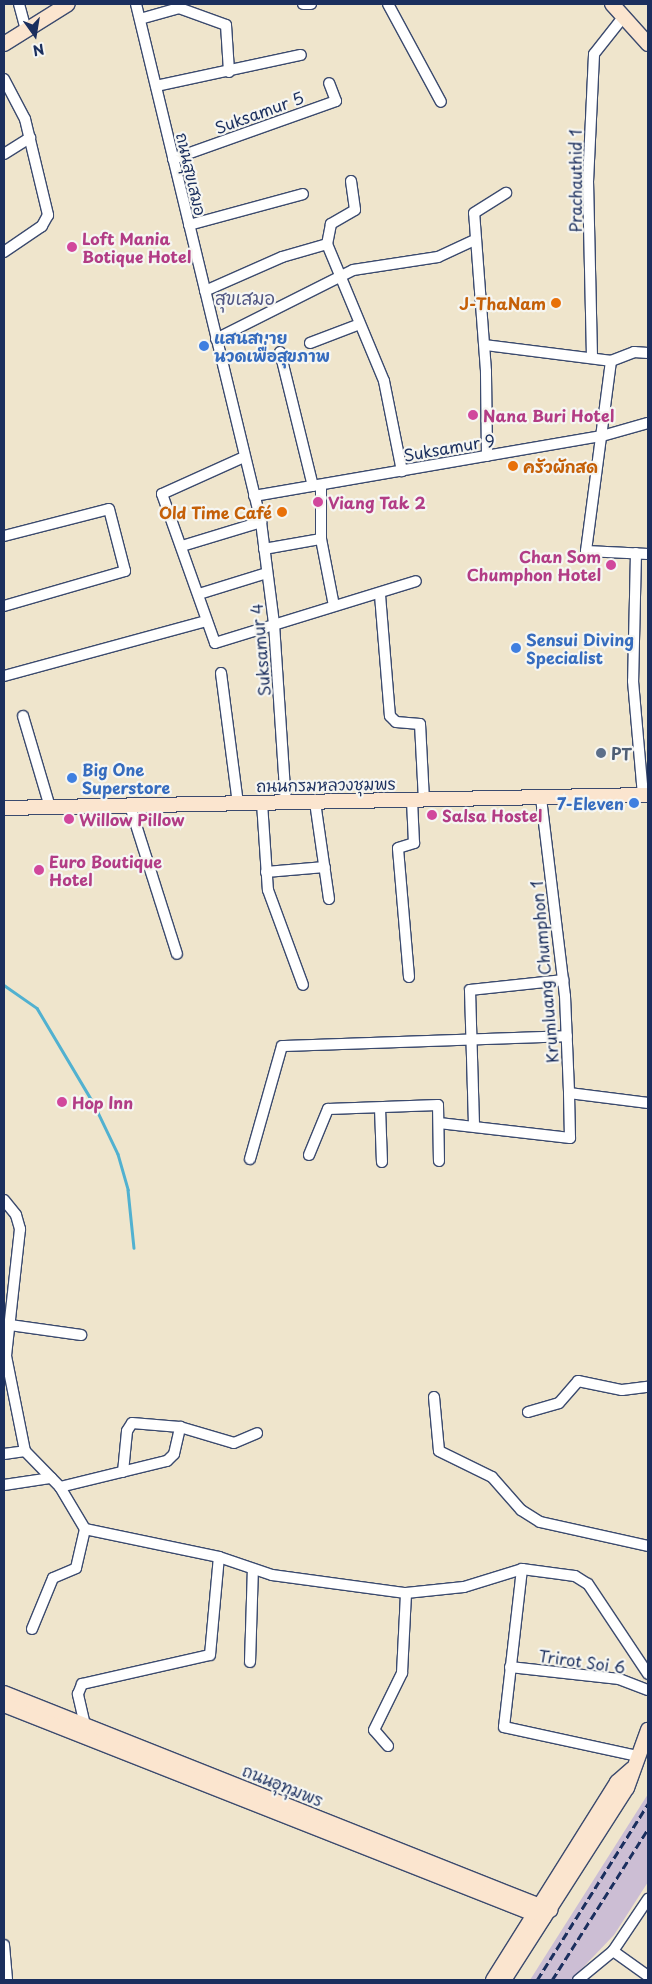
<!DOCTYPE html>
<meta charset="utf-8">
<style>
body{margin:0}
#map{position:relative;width:652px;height:1984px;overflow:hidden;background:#efe5cc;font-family:"Playpen Sans","Playpen Sans Thai",sans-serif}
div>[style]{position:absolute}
.industrial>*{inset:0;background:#ccbed4}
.stream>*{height:2.5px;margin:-1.25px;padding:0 1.25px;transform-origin:1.25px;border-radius:1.25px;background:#51b1d0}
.roads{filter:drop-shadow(1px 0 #3b4a6e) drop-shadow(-1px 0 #3b4a6e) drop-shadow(0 1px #3b4a6e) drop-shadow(0 -1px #3b4a6e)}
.street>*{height:10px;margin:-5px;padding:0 5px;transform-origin:5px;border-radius:5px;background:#fff}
.secondary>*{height:14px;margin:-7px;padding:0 7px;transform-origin:7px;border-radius:7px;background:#fbe5cf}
.rail>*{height:2.5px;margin-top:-1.25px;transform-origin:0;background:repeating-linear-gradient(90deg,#1b2f5e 0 8px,transparent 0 12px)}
.dots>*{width:14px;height:14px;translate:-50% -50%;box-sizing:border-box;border:2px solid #f6f6f2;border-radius:50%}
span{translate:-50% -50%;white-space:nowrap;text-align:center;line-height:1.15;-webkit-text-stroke:4.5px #f6f6f2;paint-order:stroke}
.street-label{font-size:16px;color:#1b2f5e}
.hotel-label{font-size:16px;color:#b23c85;font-weight:700}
.left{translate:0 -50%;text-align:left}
.right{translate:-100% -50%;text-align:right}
.food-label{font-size:16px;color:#c56008;font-weight:700}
.shop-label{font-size:16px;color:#366cbe;font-weight:700}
.service-label{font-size:16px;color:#4e5e75;font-weight:700}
.neighbourhood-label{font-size:18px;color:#535884}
.frame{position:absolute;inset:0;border:5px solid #1b2f5e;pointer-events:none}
.north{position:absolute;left:10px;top:10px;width:50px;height:50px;-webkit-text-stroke:4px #f6f6f2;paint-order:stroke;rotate:167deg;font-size:14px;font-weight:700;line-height:20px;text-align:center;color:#1b2f5e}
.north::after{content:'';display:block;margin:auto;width:18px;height:22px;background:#1b2f5e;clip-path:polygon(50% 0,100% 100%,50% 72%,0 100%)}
</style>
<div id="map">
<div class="industrial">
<i style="clip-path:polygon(648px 1794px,648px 1882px,614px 1935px,571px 1980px,530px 1980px)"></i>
</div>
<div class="stream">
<i style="left:4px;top:985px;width:40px;rotate:34.9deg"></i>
<i style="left:37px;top:1008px;width:112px;rotate:59.3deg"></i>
<i style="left:94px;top:1104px;width:55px;rotate:64.4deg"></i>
<i style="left:118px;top:1154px;width:37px;rotate:74deg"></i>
<i style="left:128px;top:1190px;width:58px;rotate:84.1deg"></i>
</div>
<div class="roads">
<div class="street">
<i style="left:19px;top:4px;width:27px;rotate:75deg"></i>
<i style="left:136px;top:4px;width:533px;rotate:76.43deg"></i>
<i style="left:261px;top:522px;width:103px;rotate:82.7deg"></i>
<i style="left:274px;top:624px;width:179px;rotate:86.2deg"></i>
<i style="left:303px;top:4px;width:8px"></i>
<i style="left:388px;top:4px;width:111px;rotate:61.6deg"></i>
<i style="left:140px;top:19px;width:41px;rotate:-15.8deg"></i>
<i style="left:179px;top:8px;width:50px;rotate:19.9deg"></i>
<i style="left:226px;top:25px;width:47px;rotate:86.3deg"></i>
<i style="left:4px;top:79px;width:45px;rotate:62.3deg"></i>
<i style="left:25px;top:119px;width:99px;rotate:76.5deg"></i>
<i style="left:48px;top:215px;width:13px;rotate:119deg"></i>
<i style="left:42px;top:226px;width:46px;rotate:145.6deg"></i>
<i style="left:156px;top:86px;width:148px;rotate:-12.1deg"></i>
<i style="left:4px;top:154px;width:31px;rotate:-32deg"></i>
<i style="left:173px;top:159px;width:173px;rotate:-19.6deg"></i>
<i style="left:336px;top:101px;width:19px;rotate:-111deg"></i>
<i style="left:351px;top:181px;width:29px;rotate:82deg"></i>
<i style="left:355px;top:210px;width:28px;rotate:150deg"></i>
<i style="left:331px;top:224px;width:20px;rotate:101deg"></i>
<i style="left:327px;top:244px;width:148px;rotate:67.4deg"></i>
<i style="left:384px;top:381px;width:92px;rotate:78.7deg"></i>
<i style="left:189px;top:225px;width:118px;rotate:-15.2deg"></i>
<i style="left:205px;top:291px;width:84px;rotate:-23.8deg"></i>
<i style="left:282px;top:257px;width:47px;rotate:-16.1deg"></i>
<i style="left:216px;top:339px;width:153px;rotate:-26.7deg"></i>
<i style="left:353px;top:270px;width:86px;rotate:-8.7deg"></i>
<i style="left:438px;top:257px;width:38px;rotate:-25deg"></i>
<i style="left:310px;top:343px;width:53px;rotate:-20.8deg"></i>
<i style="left:485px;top:345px;width:127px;rotate:7.2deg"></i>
<i style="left:611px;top:361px;width:192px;rotate:97.5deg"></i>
<i style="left:586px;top:551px;width:62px;rotate:2.8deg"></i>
<i style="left:280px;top:352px;width:138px;rotate:76.2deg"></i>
<i style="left:592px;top:357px;width:175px;rotate:-91.3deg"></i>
<i style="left:588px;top:182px;width:128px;rotate:-87.3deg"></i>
<i style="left:594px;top:54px;width:48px;rotate:-51.7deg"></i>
<i style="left:611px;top:361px;width:25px;rotate:-21deg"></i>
<i style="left:634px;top:352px;width:14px;rotate:4deg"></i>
<i style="left:487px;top:456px;width:85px;rotate:-90.7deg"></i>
<i style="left:486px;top:371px;width:158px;rotate:-94.3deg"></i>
<i style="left:474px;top:213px;width:38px;rotate:-32deg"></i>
<i style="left:244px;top:457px;width:90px;rotate:155.7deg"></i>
<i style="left:162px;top:494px;width:158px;rotate:70.4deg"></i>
<i style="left:215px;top:643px;width:210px;rotate:-17.1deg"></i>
<i style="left:321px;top:485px;width:54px;rotate:90deg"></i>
<i style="left:321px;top:539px;width:68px;rotate:79deg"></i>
<i style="left:254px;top:496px;width:353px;rotate:-9.8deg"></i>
<i style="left:602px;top:436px;width:48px;rotate:-15.8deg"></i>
<i style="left:4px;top:536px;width:108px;rotate:-14.4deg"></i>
<i style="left:109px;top:509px;width:64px;rotate:75.5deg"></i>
<i style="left:125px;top:571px;width:126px;rotate:163.9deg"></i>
<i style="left:182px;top:546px;width:83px;rotate:-16.9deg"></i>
<i style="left:264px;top:549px;width:58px;rotate:-10deg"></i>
<i style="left:636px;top:553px;width:128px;rotate:91.3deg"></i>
<i style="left:633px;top:681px;width:114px;rotate:85deg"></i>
<i style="left:199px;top:594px;width:71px;rotate:-17.2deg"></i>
<i style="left:380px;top:595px;width:121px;rotate:85.3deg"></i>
<i style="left:390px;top:716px;width:8px;rotate:45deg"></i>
<i style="left:396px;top:722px;width:24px;rotate:5deg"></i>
<i style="left:420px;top:724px;width:76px;rotate:87deg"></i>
<i style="left:221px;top:673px;width:132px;rotate:82.6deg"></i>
<i style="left:4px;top:676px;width:210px;rotate:-15.2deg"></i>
<i style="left:23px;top:716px;width:95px;rotate:73.5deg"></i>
<i style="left:541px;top:798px;width:199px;rotate:83.1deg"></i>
<i style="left:565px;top:996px;width:97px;rotate:87.6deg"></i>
<i style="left:569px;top:1093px;width:80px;rotate:7.2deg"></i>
<i style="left:315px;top:802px;width:98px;rotate:81.8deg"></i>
<i style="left:262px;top:803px;width:87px;rotate:86.1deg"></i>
<i style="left:268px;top:890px;width:101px;rotate:69.8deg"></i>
<i style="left:130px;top:806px;width:155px;rotate:72.4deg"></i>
<i style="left:266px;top:872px;width:59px;rotate:-4.8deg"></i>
<i style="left:409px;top:977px;width:129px;rotate:-94.9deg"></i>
<i style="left:398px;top:848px;width:17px;rotate:-17deg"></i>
<i style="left:414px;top:843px;width:43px;rotate:-92.7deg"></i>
<i style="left:380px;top:1108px;width:54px;rotate:87.9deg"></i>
<i style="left:439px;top:1123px;width:132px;rotate:6.5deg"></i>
<i style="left:570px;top:1138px;width:45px;rotate:-91.3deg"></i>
<i style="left:474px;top:1125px;width:135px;rotate:-91.7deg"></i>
<i style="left:470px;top:990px;width:94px;rotate:-6.1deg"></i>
<i style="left:309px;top:1155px;width:50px;rotate:-67.6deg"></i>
<i style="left:328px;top:1109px;width:110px;rotate:-2.1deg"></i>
<i style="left:438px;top:1105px;width:56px;rotate:89deg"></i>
<i style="left:250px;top:1159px;width:117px;rotate:-74.2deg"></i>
<i style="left:282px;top:1046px;width:285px;rotate:-2deg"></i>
<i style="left:4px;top:1200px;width:19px;rotate:51deg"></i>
<i style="left:16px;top:1215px;width:15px;rotate:74deg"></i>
<i style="left:20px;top:1229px;width:128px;rotate:96.3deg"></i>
<i style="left:6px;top:1356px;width:97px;rotate:78.7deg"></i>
<i style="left:25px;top:1451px;width:50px;rotate:45.8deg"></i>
<i style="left:60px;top:1487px;width:49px;rotate:59.2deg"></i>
<i style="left:85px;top:1529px;width:137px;rotate:11.8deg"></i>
<i style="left:219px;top:1557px;width:56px;rotate:18.8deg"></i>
<i style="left:272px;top:1575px;width:135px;rotate:7.7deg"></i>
<i style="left:406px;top:1593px;width:58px;rotate:-5.9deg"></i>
<i style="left:464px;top:1587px;width:61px;rotate:-17.2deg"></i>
<i style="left:522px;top:1569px;width:53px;rotate:7.5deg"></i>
<i style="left:575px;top:1576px;width:15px;rotate:32deg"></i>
<i style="left:588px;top:1584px;width:108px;rotate:56.3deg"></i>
<i style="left:10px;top:1325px;width:72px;rotate:8deg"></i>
<i style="left:434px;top:1397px;width:54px;rotate:84.7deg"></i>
<i style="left:439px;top:1451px;width:59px;rotate:26.1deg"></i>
<i style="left:492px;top:1477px;width:44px;rotate:48.7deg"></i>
<i style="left:521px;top:1510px;width:22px;rotate:32deg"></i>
<i style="left:540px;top:1522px;width:111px;rotate:12.5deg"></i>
<i style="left:528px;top:1412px;width:32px;rotate:-16deg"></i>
<i style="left:559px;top:1403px;width:29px;rotate:-49deg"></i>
<i style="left:578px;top:1381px;width:45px;rotate:11.6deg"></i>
<i style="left:622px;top:1390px;width:26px;rotate:-7deg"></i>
<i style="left:4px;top:1454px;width:21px;rotate:-8deg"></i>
<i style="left:123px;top:1472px;width:41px;rotate:-84.4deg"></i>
<i style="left:127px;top:1431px;width:9px;rotate:-58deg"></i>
<i style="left:132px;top:1423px;width:48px;rotate:4.8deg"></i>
<i style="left:4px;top:1485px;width:48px;rotate:-8.5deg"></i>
<i style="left:60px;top:1487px;width:110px;rotate:-13.7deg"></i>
<i style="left:167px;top:1461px;width:10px;rotate:-45deg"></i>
<i style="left:174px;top:1454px;width:28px;rotate:-77deg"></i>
<i style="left:180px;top:1427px;width:56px;rotate:16.5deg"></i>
<i style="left:234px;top:1443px;width:25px;rotate:-23deg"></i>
<i style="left:522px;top:1569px;width:159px;rotate:96.5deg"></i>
<i style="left:504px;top:1727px;width:136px;rotate:12.3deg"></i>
<i style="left:32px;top:1629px;width:55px;rotate:-67.6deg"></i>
<i style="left:53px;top:1578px;width:25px;rotate:-23deg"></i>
<i style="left:76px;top:1568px;width:40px;rotate:-77deg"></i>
<i style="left:250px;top:1662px;width:93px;rotate:-88.2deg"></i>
<i style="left:510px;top:1667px;width:110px;rotate:6.3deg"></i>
<i style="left:619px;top:1679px;width:31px;rotate:21deg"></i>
<i style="left:85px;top:1725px;width:32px;rotate:-103deg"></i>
<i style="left:78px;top:1694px;width:11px;rotate:-68deg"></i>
<i style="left:82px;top:1684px;width:131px;rotate:-12.8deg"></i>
<i style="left:210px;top:1655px;width:98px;rotate:-84.8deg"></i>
<i style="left:388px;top:1746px;width:21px;rotate:-131deg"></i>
<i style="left:374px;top:1730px;width:64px;rotate:-63.8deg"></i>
<i style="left:402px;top:1673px;width:80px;rotate:-87.1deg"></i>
<i style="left:4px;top:1945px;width:35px;rotate:85deg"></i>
<i style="left:613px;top:1951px;width:43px;rotate:35.5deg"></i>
<i style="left:578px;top:1980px;width:45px;rotate:-39.6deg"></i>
<i style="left:613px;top:1951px;width:63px;rotate:-56.1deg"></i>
</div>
<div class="secondary">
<i style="left:612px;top:4px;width:54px;rotate:48deg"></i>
<i style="left:4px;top:44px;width:75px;rotate:-32deg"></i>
<i style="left:4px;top:808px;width:644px;rotate:-1.16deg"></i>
<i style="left:4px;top:1693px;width:588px;rotate:21.67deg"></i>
<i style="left:4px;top:1705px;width:580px;rotate:21.53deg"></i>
<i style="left:493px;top:1980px;width:234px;rotate:-57.9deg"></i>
<i style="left:617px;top:1782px;width:20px;rotate:-41deg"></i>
<i style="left:504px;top:1980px;width:228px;rotate:-57.4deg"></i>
<i style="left:627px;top:1788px;width:62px;rotate:-70.1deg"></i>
</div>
</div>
<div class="rail">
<i style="left:537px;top:1980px;width:208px;rotate:-57.8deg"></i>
<i style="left:552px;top:1980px;width:179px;rotate:-57.6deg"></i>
</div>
<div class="dots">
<i style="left:72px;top:247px;background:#d1479c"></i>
<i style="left:556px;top:303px;background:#e8710a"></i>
<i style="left:204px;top:346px;background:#3f7fe0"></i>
<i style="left:473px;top:415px;background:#d1479c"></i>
<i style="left:513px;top:466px;background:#e8710a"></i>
<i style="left:318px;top:502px;background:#d1479c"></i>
<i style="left:282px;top:512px;background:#e8710a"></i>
<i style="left:611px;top:565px;background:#d1479c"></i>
<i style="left:516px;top:648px;background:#3f7fe0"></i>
<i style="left:601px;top:753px;background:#5c6f8a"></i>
<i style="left:72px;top:778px;background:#3f7fe0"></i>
<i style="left:634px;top:803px;background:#3f7fe0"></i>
<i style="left:432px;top:815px;background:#d1479c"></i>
<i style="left:69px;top:819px;background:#d1479c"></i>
<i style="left:39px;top:870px;background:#d1479c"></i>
<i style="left:62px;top:1102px;background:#d1479c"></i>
</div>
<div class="street-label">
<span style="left:259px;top:112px;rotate:-20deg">Suksamur 5</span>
<span style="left:192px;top:174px;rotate:77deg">ถนนสุขเสมอ</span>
<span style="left:575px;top:181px;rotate:-90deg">Prachauthid 1</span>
<span style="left:449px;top:447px;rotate:-10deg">Suksamur 9</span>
<span style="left:260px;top:650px;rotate:-95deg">Suksamur 4</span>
<span style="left:326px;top:784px;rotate:-1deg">ถนนกรมหลวงชุมพร</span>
<span style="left:544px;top:972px;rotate:-95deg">Krumluang Chumphon 1</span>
<span style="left:582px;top:1661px;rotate:8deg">Trirot Soi 6</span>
<span style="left:283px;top:1785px;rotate:22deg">ถนนอุทุมพร</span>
</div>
<div class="hotel-label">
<span class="left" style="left:82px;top:247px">Loft Mania<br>Botique Hotel</span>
<span class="left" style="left:483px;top:415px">Nana Buri Hotel</span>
<span class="left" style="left:328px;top:502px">Viang Tak 2</span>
<span class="right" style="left:601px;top:565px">Chan Som<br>Chumphon Hotel</span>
<span class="left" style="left:442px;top:815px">Salsa Hostel</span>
<span class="left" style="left:79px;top:819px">Willow Pillow</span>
<span class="left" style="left:49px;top:870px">Euro Boutique<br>Hotel</span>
<span class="left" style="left:72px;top:1102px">Hop Inn</span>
</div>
<div class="food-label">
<span class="right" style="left:546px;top:303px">J-ThaNam</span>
<span class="left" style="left:523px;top:466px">ครัวผักสด</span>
<span class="right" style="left:272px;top:512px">Old Time Café</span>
</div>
<div class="shop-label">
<span class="left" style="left:214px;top:346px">แสนสบาย<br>นวดเพื่อสุขภาพ</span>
<span class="left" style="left:526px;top:648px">Sensui Diving<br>Specialist</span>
<span class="left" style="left:82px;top:778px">Big One<br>Superstore</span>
<span class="right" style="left:624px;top:803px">7-Eleven</span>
</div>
<div class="service-label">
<span class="left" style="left:611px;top:753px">PT</span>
</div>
<div class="neighbourhood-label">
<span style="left:245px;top:298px">สุขเสมอ</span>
</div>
<div class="frame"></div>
<div class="north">N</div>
</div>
